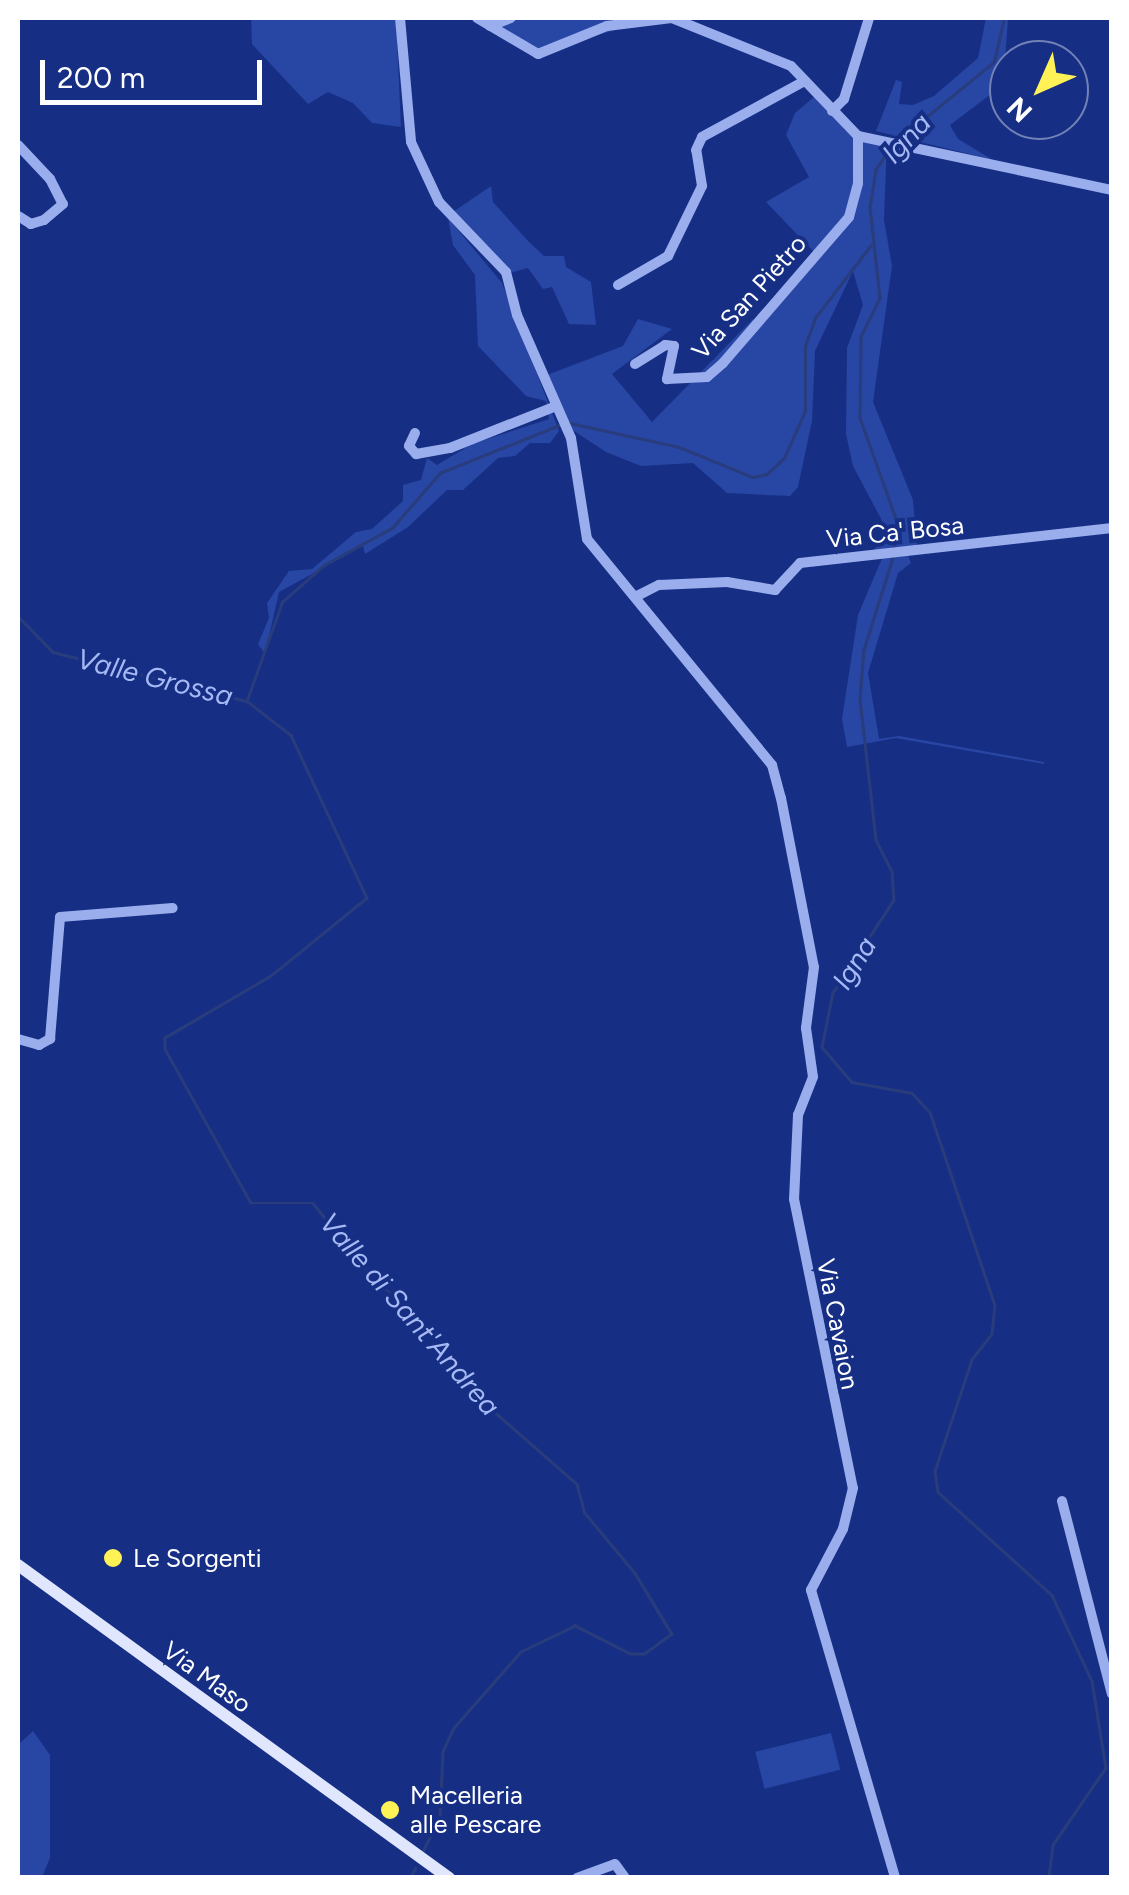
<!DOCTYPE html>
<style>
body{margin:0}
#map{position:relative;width:1129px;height:1895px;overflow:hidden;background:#162f85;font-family:Figtree,sans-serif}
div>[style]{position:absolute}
.green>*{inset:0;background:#2846a4;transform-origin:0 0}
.stream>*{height:2.5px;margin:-1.25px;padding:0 1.25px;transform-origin:1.25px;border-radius:1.25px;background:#293c7c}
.minor>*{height:10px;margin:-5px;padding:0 5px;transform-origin:5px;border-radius:5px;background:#9aaeed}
.major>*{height:12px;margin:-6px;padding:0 6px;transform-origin:6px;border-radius:6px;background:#e1e6ff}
.dots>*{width:28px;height:28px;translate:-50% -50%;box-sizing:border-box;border:5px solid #162f85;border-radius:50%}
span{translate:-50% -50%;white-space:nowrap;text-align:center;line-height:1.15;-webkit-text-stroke:8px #162f85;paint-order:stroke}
.street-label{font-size:25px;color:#fff}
.poi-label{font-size:25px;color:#fff}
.left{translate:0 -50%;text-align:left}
.water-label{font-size:28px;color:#a6b9f5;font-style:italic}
.frame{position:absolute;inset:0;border:20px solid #fff;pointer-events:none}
.north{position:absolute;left:989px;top:40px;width:100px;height:100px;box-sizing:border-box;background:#162f85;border:2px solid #7382b6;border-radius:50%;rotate:225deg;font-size:28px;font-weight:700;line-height:40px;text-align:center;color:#fff}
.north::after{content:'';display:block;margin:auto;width:35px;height:45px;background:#fff257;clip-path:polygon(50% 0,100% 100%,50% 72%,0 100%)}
.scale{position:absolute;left:40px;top:60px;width:222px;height:45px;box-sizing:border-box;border:5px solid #fff;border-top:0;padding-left:12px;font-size:30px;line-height:35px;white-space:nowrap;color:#fff;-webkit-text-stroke:8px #162f85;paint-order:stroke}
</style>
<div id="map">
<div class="green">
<i style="clip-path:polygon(251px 18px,396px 18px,401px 127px,372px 123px,353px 103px,328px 92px,308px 104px,252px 44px)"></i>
<i style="clip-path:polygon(486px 18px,662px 18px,535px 51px)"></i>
<i style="clip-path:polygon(986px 18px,1008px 18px,1004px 76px,995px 91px,950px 125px,958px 139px,993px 160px,876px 131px,896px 80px,902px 82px,899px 104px,913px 105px,934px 96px,978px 58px)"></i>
<i style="clip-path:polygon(814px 97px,854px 132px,887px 140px,884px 220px,892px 266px,873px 402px,913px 500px,917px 546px,874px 550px,888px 532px,853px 466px,846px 434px,847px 348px,863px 305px,853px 271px,815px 351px,812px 421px,798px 487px,790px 496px,727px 493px,693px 463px,641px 466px,606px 452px,565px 425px,547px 375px,623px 346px,638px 319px,672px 329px,612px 374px,652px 422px,752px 320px,765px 315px,816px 254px,766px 202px,809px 177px,786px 135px,795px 113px)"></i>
<i style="clip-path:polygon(491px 186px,493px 202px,529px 242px,544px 256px,564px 256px,566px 267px,591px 282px,596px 325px,569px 324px,552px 287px,543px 289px,528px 268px,502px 275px,450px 214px)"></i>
<i style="clip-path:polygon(448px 218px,502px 283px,559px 431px,550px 443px,530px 443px,515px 456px,498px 458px,463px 490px,447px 490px,408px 527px,365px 554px,363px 546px,279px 592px,265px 654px,258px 644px,269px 618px,267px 603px,289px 571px,312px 569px,356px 532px,372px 529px,403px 501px,403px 485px,421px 480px,427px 458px,437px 465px,472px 444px,549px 419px,546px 401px,526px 396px,478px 346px,475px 275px,453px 245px)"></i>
<i style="clip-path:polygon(907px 553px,911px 563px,898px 573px,868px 673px,879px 739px,899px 736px,1044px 762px,1044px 764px,896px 738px,847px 747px,842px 719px,858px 615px,883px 556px)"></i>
<i style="clip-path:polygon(33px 1731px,50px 1755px,50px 1858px,42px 1877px,18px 1877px,19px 1744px)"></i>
<i style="left:831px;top:1733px;width:38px;height:78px;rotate:76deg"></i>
</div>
<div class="stream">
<i style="left:898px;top:140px;width:124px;rotate:-39.1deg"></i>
<i style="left:994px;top:62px;width:45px;rotate:-77.2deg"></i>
<i style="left:892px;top:146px;width:29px;rotate:124deg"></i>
<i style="left:876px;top:170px;width:37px;rotate:99deg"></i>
<i style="left:870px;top:207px;width:92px;rotate:83.7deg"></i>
<i style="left:880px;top:298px;width:43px;rotate:116deg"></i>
<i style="left:861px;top:337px;width:81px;rotate:90.7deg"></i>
<i style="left:860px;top:418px;width:113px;rotate:70.3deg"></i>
<i style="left:898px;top:524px;width:26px;rotate:99deg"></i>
<i style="left:570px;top:423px;width:112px;rotate:12.4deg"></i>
<i style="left:679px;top:447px;width:80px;rotate:22.1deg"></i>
<i style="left:753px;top:477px;width:14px;rotate:-12deg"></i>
<i style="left:767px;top:474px;width:23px;rotate:-43deg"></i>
<i style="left:784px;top:458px;width:51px;rotate:-65.9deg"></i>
<i style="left:805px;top:411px;width:65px;rotate:-90deg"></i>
<i style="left:805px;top:346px;width:30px;rotate:-70deg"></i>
<i style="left:815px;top:318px;width:92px;rotate:-52.5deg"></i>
<i style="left:893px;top:558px;width:96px;rotate:107.5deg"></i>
<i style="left:864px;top:650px;width:49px;rotate:94.7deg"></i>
<i style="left:860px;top:699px;width:142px;rotate:83.5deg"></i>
<i style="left:876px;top:840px;width:36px;rotate:63deg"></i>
<i style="left:892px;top:872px;width:28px;rotate:86deg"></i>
<i style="left:894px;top:900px;width:111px;rotate:123.3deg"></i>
<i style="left:833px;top:993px;width:55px;rotate:101.5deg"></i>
<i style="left:822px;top:1047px;width:46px;rotate:49.4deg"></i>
<i style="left:852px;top:1082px;width:61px;rotate:10.4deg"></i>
<i style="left:912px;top:1093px;width:26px;rotate:47deg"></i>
<i style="left:930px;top:1112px;width:204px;rotate:71.4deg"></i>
<i style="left:995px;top:1305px;width:29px;rotate:96deg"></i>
<i style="left:992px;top:1334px;width:33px;rotate:128deg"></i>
<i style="left:972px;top:1360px;width:117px;rotate:108.4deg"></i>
<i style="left:935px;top:1471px;width:21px;rotate:82deg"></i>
<i style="left:938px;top:1492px;width:154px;rotate:42.1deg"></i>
<i style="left:1052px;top:1595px;width:95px;rotate:65.1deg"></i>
<i style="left:1092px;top:1681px;width:88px;rotate:80.9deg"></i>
<i style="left:1106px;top:1768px;width:93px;rotate:124.5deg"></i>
<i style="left:1053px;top:1845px;width:33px;rotate:97deg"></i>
<i style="left:18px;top:616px;width:50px;rotate:45.8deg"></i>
<i style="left:53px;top:652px;width:200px;rotate:14.2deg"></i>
<i style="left:247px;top:701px;width:56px;rotate:37.7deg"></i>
<i style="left:291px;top:735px;width:180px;rotate:65deg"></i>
<i style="left:367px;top:898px;width:124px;rotate:140.9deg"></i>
<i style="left:271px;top:976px;width:123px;rotate:149.7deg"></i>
<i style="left:165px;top:1038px;width:11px;rotate:90deg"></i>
<i style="left:165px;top:1049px;width:176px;rotate:60.8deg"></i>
<i style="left:251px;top:1203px;width:62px"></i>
<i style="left:313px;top:1203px;width:90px;rotate:51.7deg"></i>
<i style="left:369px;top:1274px;width:88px;rotate:42.2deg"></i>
<i style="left:434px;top:1333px;width:94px;rotate:53.3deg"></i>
<i style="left:490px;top:1408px;width:116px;rotate:41.1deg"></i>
<i style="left:577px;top:1484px;width:30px;rotate:75deg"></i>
<i style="left:585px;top:1513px;width:78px;rotate:50.2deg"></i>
<i style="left:635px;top:1573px;width:71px;rotate:58.8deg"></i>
<i style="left:672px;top:1634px;width:34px;rotate:144deg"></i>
<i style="left:644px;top:1654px;width:14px;rotate:180deg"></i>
<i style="left:630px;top:1654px;width:62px;rotate:-153deg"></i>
<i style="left:575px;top:1626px;width:60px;rotate:154.3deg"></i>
<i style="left:521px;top:1652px;width:101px;rotate:131.4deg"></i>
<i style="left:454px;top:1728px;width:26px;rotate:115deg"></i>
<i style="left:443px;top:1752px;width:65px;rotate:92.6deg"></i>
<i style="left:440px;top:1817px;width:37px;rotate:116deg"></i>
<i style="left:247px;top:700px;width:104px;rotate:-70.3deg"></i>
<i style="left:282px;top:602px;width:56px;rotate:-41.4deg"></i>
<i style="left:324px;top:565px;width:77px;rotate:-28.6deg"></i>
<i style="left:392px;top:528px;width:73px;rotate:-48.9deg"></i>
<i style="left:440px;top:473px;width:131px;rotate:-21.9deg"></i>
<i style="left:410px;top:1878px;width:11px;rotate:-63deg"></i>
</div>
<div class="minor">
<i style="left:400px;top:18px;width:124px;rotate:84.9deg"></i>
<i style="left:411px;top:142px;width:66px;rotate:65deg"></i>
<i style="left:439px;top:202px;width:97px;rotate:46.3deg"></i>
<i style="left:506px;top:272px;width:44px;rotate:75.7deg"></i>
<i style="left:517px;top:315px;width:134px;rotate:66.3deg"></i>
<i style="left:571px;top:438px;width:102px;rotate:81deg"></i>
<i style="left:587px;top:539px;width:292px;rotate:50.7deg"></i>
<i style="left:772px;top:765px;width:34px;rotate:75deg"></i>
<i style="left:781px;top:798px;width:172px;rotate:79deg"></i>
<i style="left:814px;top:967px;width:62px;rotate:97.5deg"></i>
<i style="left:806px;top:1028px;width:49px;rotate:81.9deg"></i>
<i style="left:813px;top:1077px;width:41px;rotate:111.5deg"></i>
<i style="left:798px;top:1115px;width:84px;rotate:92.7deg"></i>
<i style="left:794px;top:1199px;width:295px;rotate:78.5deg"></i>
<i style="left:853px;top:1488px;width:42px;rotate:103.7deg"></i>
<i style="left:843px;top:1529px;width:69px;rotate:117.7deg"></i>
<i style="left:811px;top:1590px;width:300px;rotate:73.7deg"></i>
<i style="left:477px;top:18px;width:71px;rotate:30.5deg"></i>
<i style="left:538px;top:54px;width:74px;rotate:-22.1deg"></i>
<i style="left:607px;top:26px;width:65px;rotate:-7deg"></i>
<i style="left:672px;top:18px;width:128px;rotate:22deg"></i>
<i style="left:791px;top:66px;width:97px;rotate:46.3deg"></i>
<i style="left:858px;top:136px;width:260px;rotate:12deg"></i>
<i style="left:490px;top:26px;width:22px;rotate:-21deg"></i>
<i style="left:832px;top:111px;width:17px;rotate:-45deg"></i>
<i style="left:844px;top:99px;width:85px;rotate:-72.8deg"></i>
<i style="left:18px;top:145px;width:47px;rotate:46.7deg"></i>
<i style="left:50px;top:179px;width:28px;rotate:63deg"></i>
<i style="left:63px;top:204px;width:25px;rotate:140deg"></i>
<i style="left:44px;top:220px;width:14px;rotate:163deg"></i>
<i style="left:31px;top:224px;width:15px;rotate:-148deg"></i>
<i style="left:618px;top:285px;width:58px;rotate:-30.1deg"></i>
<i style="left:668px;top:256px;width:78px;rotate:-64.1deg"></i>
<i style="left:702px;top:186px;width:36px;rotate:-99deg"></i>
<i style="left:696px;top:150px;width:14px;rotate:-65deg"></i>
<i style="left:702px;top:137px;width:115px;rotate:-28.6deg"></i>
<i style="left:635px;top:364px;width:36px;rotate:-32deg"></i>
<i style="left:665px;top:345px;width:9px;rotate:6deg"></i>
<i style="left:674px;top:346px;width:34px;rotate:102deg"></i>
<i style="left:667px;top:379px;width:40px;rotate:-2.9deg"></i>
<i style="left:707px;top:377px;width:21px;rotate:-41deg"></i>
<i style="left:723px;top:363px;width:193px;rotate:-49.2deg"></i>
<i style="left:849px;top:217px;width:35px;rotate:-75deg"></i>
<i style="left:858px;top:183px;width:47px;rotate:-90deg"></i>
<i style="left:415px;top:433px;width:14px;rotate:115deg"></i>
<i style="left:409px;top:446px;width:11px;rotate:49deg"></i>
<i style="left:416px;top:454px;width:35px;rotate:-10deg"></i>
<i style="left:450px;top:448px;width:114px;rotate:-21.6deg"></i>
<i style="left:637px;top:596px;width:25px;rotate:-27deg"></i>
<i style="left:659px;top:585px;width:68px;rotate:-2.5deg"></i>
<i style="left:727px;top:582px;width:49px;rotate:9.5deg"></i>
<i style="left:775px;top:590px;width:37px;rotate:-47deg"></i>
<i style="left:800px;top:563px;width:314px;rotate:-6.4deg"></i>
<i style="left:18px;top:1039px;width:22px;rotate:16deg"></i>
<i style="left:39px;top:1045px;width:13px;rotate:-29deg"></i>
<i style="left:50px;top:1039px;width:122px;rotate:-85.3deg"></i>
<i style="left:60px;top:917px;width:113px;rotate:-4.6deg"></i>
<i style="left:1062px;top:1501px;width:199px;rotate:75.5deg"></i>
<i style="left:577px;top:1878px;width:40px;rotate:-20.2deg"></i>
<i style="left:615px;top:1864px;width:17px;rotate:54deg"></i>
</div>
<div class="major">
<i style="left:18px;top:1565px;width:533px;rotate:35.99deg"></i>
</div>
<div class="dots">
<i style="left:113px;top:1558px;background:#fff257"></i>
<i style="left:390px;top:1810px;background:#fff257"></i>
</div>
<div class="street-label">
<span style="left:749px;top:297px;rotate:-48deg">Via San Pietro</span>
<span style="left:895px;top:532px;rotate:-6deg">Via Ca' Bosa</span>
<span style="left:838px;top:1324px;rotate:79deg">Via Cavaion</span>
<span style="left:207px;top:1677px;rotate:36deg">Via Maso</span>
</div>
<div class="poi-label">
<span class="left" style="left:133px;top:1558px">Le Sorgenti</span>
<span class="left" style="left:410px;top:1810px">Macelleria<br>alle Pescare</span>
</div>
<div class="water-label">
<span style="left:906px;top:138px;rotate:-47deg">Igna</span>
<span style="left:155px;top:677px;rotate:14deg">Valle Grossa</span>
<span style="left:854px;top:963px;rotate:-58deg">Igna</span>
<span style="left:410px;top:1314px;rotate:49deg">Valle di Sant'Andrea</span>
</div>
<div class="frame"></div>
<div class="north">N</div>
<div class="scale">200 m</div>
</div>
